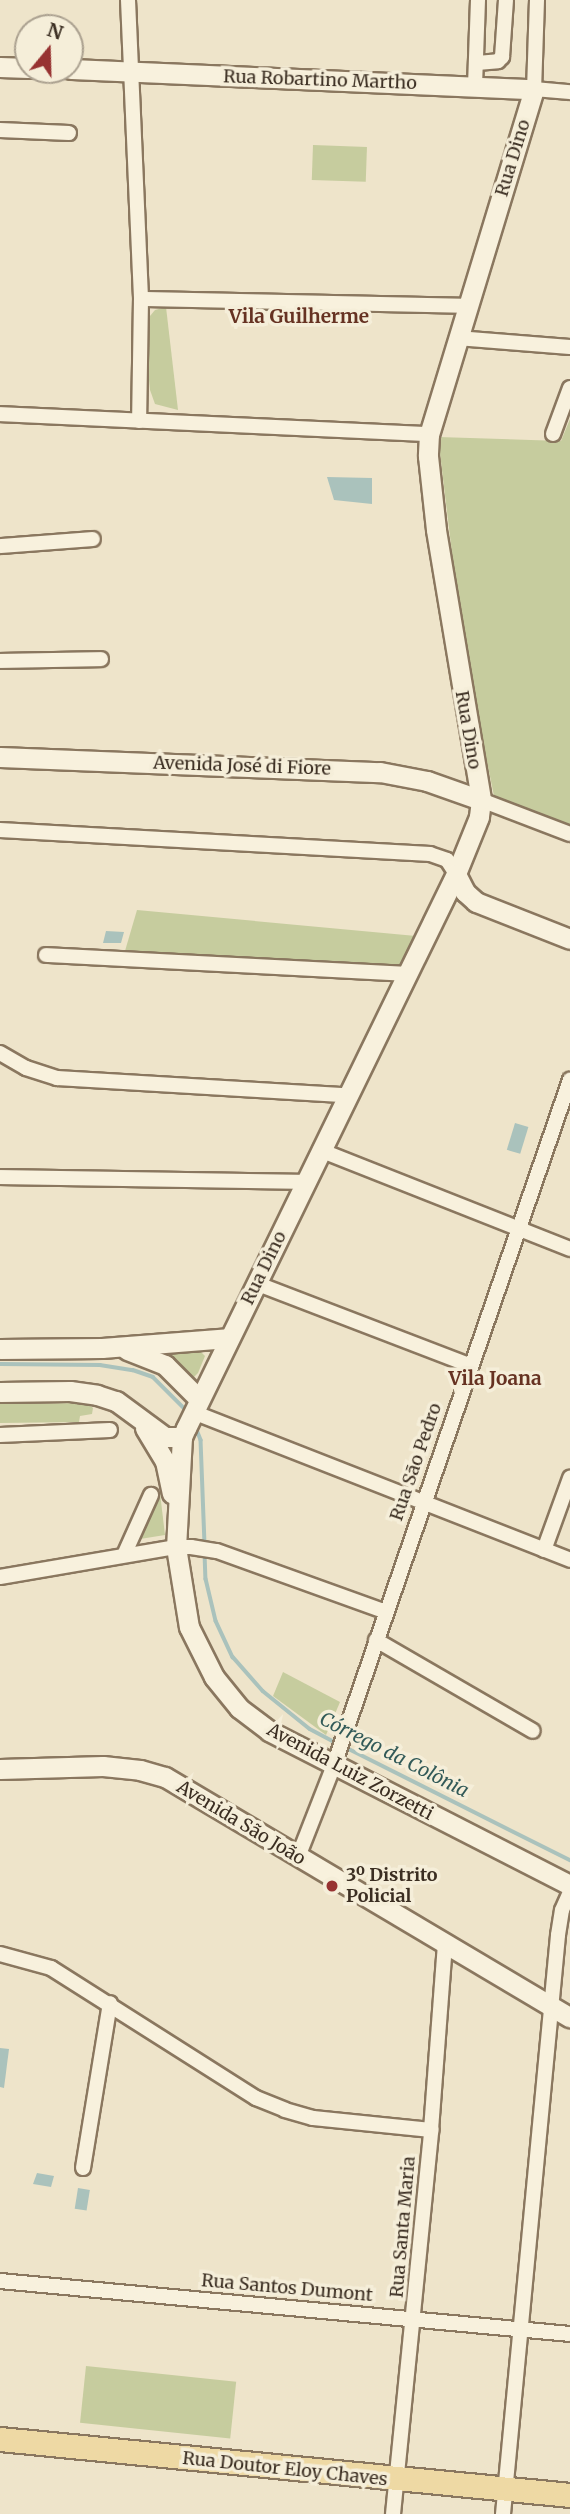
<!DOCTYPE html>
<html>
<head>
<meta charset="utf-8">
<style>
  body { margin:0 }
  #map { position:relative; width:570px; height:2514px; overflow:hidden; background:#eee4ca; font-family:Merriweather,serif }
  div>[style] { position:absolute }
  .green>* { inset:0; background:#c6cc9e; transform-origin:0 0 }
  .water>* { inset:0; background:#aac2bc; transform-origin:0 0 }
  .stream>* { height:3.5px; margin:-1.75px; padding:0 1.75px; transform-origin:1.75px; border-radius:1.75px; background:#aac2bc }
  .roads { filter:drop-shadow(2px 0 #8a775f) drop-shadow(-2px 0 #8a775f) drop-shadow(0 2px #8a775f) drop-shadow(0 -2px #8a775f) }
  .street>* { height:14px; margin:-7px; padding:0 7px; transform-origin:7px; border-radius:7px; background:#f8f1dd }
  .secondary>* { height:19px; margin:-9.5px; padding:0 9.5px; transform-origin:9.5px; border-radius:9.5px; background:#f8f1dd }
  .primary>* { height:23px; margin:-11.5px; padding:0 11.5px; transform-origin:11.5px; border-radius:11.5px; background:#eed9a4 }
  .dots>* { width:19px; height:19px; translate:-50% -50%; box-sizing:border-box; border:4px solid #f5eed9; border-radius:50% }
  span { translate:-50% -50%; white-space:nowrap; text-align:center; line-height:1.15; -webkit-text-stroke:7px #f5eed9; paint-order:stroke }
  .street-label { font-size:18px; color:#3b2e22 }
  .poi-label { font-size:18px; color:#3b2e22; font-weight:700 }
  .left { translate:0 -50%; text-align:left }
  .neighbourhood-label { font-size:19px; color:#663222; font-weight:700 }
  .water-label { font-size:19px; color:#325a58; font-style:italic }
  .north { position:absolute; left:14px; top:14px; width:70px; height:70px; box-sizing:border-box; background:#f5eed9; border:2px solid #aba190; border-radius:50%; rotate:19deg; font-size:19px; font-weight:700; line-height:28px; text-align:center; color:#3b2e22 }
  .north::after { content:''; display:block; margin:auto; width:24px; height:32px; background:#973231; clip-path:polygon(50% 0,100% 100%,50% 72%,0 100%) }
</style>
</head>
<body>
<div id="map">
  <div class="green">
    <i style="left:313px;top:145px;width:54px;height:35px;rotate:2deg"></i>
    <i style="clip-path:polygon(166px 307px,178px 410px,155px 404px,150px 390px,146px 350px,150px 316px,155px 310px)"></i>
    <i style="clip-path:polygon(570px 419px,570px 826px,494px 796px,463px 644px,438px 437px,561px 441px)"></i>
    <i style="clip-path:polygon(137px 910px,416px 936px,400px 968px,125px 951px)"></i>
    <i style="clip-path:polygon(168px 1350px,199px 1350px,205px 1356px,198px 1373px,194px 1377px,164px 1354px)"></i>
    <i style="clip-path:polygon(87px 1403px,93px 1408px,92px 1414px,80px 1416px,79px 1422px,0 1423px,0 1404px)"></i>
    <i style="clip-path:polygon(160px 1493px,165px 1535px,140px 1539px)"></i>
    <i style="clip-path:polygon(283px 1672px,340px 1702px,326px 1735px,273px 1696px)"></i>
    <i style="left:86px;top:2366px;width:151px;height:57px;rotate:6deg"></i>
  </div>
  <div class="water">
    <i style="clip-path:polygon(327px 477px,372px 478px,372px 504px,334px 500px)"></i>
    <i style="clip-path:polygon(106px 931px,124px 932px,121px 943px,103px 943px)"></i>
    <i style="left:515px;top:1123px;width:14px;height:28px;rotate:17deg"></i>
    <i style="clip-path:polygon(0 2048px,9px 2049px,4px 2088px,0 2087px)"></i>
    <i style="clip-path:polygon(37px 2173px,54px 2176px,51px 2187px,33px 2184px)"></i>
    <i style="left:78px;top:2188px;width:12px;height:21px;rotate:9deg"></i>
  </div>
  <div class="stream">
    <i style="left:0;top:1364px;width:100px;rotate:0.6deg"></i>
    <i style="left:100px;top:1365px;width:33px;rotate:9deg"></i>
    <i style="left:133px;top:1370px;width:21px;rotate:19deg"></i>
    <i style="left:153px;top:1377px;width:49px;rotate:45deg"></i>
    <i style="left:195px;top:1425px;width:16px;rotate:68deg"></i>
    <i style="left:201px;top:1440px;width:106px;rotate:87.8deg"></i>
    <i style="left:205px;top:1553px;width:26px;rotate:88deg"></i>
    <i style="left:206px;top:1579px;width:43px;rotate:76.6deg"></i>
    <i style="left:216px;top:1621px;width:40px;rotate:65deg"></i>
    <i style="left:233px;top:1657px;width:45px;rotate:48.6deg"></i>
    <i style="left:263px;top:1691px;width:60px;rotate:39deg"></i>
    <i style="left:310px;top:1729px;width:30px;rotate:28deg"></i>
    <i style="left:343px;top:1746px;width:254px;rotate:26.7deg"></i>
  </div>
  <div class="roads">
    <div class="street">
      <i style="left:128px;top:0;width:299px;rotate:87.5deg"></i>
      <i style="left:141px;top:299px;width:122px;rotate:90.9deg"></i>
      <i style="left:537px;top:0;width:89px;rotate:91.9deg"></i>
      <i style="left:534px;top:89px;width:36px;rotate:5deg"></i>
      <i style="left:477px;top:63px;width:21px;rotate:-5deg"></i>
      <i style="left:498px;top:61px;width:6px;rotate:-45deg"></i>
      <i style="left:502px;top:57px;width:57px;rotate:-86deg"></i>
      <i style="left:475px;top:86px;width:86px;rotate:-88deg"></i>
      <i style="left:0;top:130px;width:69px;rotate:2.5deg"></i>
      <i style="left:141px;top:299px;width:326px;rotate:1.2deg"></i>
      <i style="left:457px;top:338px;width:113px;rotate:4.6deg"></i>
      <i style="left:0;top:414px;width:429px;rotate:2.7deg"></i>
      <i style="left:553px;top:434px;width:49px;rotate:-69.7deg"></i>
      <i style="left:0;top:546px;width:93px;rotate:-4.3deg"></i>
      <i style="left:0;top:661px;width:101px;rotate:-1.1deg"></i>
      <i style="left:481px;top:800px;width:95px;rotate:20.9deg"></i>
      <i style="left:0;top:830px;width:431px;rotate:3.2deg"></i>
      <i style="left:430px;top:854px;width:18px;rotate:19deg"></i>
      <i style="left:447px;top:860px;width:17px;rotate:57deg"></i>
      <i style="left:46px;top:955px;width:361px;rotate:3deg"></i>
      <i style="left:0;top:1053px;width:30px;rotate:30deg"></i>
      <i style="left:26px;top:1068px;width:33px;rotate:18deg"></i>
      <i style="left:57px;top:1078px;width:289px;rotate:3.4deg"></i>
      <i style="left:320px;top:1150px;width:269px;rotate:21.6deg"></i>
      <i style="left:0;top:1177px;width:304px;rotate:0.9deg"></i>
      <i style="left:258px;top:1284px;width:226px;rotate:21deg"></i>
      <i style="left:193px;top:1412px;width:405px;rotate:21.4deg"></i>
      <i style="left:0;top:1435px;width:110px;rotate:-2.6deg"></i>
      <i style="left:544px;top:1550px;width:77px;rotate:-70.1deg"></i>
      <i style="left:124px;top:1555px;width:66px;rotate:-65.8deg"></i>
      <i style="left:0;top:1577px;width:179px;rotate:-9.7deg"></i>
      <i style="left:176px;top:1547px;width:15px"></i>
      <i style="left:191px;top:1547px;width:26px;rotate:9deg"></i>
      <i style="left:217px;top:1551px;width:180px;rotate:19.8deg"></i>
      <i style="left:376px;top:1640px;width:181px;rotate:30.1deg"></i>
      <i style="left:298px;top:1857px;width:99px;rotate:-68.6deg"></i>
      <i style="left:334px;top:1765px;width:725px;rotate:-70.99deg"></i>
      <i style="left:0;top:1954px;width:53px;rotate:15.4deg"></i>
      <i style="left:51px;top:1968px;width:243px;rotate:32.4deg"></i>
      <i style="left:256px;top:2098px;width:31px;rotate:22deg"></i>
      <i style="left:285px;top:2110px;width:29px;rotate:16deg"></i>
      <i style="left:313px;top:2118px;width:119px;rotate:5.8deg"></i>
      <i style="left:83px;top:2168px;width:167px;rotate:-80.7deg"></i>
      <i style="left:0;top:2281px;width:572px;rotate:5.31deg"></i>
      <i style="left:393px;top:2514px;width:386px;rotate:-84.3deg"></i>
      <i style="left:431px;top:2130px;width:188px;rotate:-85.7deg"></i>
      <i style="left:503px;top:2514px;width:582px;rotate:-84.57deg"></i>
      <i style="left:558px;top:1935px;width:25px;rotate:-81deg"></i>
      <i style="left:562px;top:1910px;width:20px;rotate:-66deg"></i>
    </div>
    <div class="secondary">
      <i style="left:0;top:67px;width:28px;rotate:2deg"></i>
      <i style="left:70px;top:69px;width:464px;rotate:2.5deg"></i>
      <i style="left:534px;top:89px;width:361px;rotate:106.9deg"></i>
      <i style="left:429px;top:434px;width:22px;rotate:93deg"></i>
      <i style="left:428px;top:456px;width:74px;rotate:83.8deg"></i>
      <i style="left:436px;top:530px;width:274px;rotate:80.5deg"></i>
      <i style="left:481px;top:800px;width:17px;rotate:97deg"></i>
      <i style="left:479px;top:817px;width:61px;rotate:112deg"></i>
      <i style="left:456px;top:874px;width:616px;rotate:115.98deg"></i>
      <i style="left:186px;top:1428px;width:10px;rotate:114deg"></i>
      <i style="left:182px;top:1437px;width:110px;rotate:93.1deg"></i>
      <i style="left:176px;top:1547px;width:81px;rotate:80.8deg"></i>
      <i style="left:189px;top:1627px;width:56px;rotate:63.4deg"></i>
      <i style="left:214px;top:1677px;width:40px;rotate:51deg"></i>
      <i style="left:239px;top:1708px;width:38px;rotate:37deg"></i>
      <i style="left:269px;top:1731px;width:338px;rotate:27.1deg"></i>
      <i style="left:0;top:757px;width:380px;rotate:2.3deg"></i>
      <i style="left:380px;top:772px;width:48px;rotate:10.8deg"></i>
      <i style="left:427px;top:781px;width:57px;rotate:19.4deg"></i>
      <i style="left:456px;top:874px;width:20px;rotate:63deg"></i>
      <i style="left:465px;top:892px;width:15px;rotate:42deg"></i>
      <i style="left:476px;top:902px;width:101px;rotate:21.5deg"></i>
      <i style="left:0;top:1349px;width:102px;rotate:-0.6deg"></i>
      <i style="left:102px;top:1348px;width:126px;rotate:-4.5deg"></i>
      <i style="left:127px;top:1350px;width:41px;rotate:21.5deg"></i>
      <i style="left:165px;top:1365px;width:48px;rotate:45deg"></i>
      <i style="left:0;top:1392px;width:70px;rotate:-0.8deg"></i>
      <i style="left:70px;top:1391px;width:27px;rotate:8deg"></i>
      <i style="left:97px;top:1395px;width:20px;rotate:18deg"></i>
      <i style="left:116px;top:1401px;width:61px;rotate:36.3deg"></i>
      <i style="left:165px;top:1437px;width:17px"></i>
      <i style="left:145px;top:1428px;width:39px;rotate:59deg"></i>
      <i style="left:165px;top:1461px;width:33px;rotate:78deg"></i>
      <i style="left:0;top:1769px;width:103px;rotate:-1.7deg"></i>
      <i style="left:103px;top:1766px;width:37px;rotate:6deg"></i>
      <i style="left:140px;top:1770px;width:26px;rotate:16deg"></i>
      <i style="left:165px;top:1777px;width:471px;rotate:30.7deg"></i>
    </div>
    <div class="primary">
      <i style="left:0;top:2439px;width:573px;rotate:5.61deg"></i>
    </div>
  </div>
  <div class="dots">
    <i style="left:332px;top:1886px;background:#973231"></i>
  </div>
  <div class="street-label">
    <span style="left:320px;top:80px;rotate:2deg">Rua Robartino Martho</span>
    <span style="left:513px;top:158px;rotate:-73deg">Rua Dino</span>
    <span style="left:468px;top:730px;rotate:80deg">Rua Dino</span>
    <span style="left:242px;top:766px;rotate:2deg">Avenida José di Fiore</span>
    <span style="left:264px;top:1268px;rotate:-64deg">Rua Dino</span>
    <span style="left:416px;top:1462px;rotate:-71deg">Rua São Pedro</span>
    <span style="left:350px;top:1772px;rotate:28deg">Avenida Luiz Zorzetti</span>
    <span style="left:241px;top:1823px;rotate:31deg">Avenida São João</span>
    <span style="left:403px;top:2227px;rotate:-85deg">Rua Santa Maria</span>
    <span style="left:287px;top:2288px;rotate:5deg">Rua Santos Dumont</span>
    <span style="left:285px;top:2469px;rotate:6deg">Rua Doutor Eloy Chaves</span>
  </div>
  <div class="poi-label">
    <span class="left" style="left:346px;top:1886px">3º Distrito<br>Policial</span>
  </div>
  <div class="neighbourhood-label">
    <span style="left:299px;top:317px">Vila Guilherme</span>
    <span style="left:495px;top:1379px">Vila Joana</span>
  </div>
  <div class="water-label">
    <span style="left:394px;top:1755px;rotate:27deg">Córrego da Colônia</span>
  </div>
  <div class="north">N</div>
</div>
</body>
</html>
